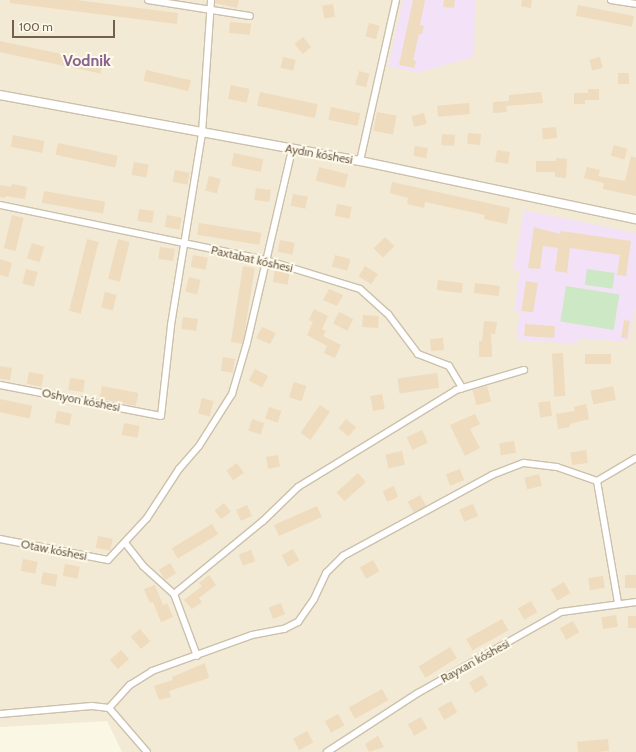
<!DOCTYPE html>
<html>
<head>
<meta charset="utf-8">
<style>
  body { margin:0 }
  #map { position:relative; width:636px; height:752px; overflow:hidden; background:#fbf7e5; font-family:Cabin,sans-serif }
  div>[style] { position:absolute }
  .residential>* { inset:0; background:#f2ead4 }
  .education>* { inset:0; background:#f3e2f7 }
  .green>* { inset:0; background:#cce8c4; transform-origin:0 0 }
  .building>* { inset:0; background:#efdbbe; transform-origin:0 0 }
  .roads { filter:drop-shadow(1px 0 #ccc0ac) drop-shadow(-1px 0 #ccc0ac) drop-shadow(0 1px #ccc0ac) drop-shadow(0 -1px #ccc0ac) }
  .minor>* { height:6px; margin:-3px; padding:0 3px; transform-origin:3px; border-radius:3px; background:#fff }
  .tertiary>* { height:8px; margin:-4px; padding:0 4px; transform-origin:4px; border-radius:4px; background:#fff }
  span { translate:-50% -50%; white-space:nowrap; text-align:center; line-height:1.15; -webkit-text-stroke:4px #fefaeb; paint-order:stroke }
  .street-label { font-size:12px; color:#73614c }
  .district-label { font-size:16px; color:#89638f; font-weight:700 }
  .scale { position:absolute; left:12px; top:20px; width:103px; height:18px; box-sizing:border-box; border:2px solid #73614c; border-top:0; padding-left:5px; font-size:12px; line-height:14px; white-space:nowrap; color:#73614c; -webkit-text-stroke:3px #fefaeb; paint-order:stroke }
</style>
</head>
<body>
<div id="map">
  <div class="residential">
    <i style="clip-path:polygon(0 0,636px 0,636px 752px,122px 752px,107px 721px,0 727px)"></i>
  </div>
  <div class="education">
    <i style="clip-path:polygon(403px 0,475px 0,474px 57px,417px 73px,388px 66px)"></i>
    <i style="clip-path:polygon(524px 210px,636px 233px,636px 307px,628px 342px,579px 338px,578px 344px,516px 340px,520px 312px,514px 311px,520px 271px,513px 270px)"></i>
  </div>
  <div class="green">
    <i style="left:587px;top:269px;width:28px;height:16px;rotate:8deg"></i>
    <i style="left:566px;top:286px;width:54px;height:36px;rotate:9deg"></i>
  </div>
  <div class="building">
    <i style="clip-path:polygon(10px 0,76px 0,178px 13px,177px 24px,10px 3px)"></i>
    <i style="clip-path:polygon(215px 0,239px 0,237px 8px,215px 3px)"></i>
    <i style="clip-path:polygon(413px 0,425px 0,420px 25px,424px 26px,422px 34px,419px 34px,413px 60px,416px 61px,414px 68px,399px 65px)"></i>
    <i style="clip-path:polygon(444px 0,455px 0,454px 8px,443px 7px)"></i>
    <i style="clip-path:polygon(522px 0,532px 0,531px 8px,521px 6px)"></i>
    <i style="left:333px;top:4px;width:13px;height:11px;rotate:81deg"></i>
    <i style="left:578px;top:5px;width:57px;height:11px;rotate:11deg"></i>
    <i style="left:230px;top:22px;width:21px;height:11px;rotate:5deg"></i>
    <i style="left:369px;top:23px;width:11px;height:14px;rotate:15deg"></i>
    <i style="left:303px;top:37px;width:13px;height:11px;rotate:51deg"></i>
    <i style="left:0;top:41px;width:105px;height:11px;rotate:12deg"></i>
    <i style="left:283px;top:57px;width:13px;height:11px;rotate:13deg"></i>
    <i style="left:600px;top:57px;width:11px;height:11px;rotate:75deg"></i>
    <i style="left:146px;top:70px;width:46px;height:11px;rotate:13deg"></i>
    <i style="left:359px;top:71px;width:11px;height:14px;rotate:15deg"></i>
    <i style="left:618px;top:73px;width:11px;height:11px"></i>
    <i style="left:231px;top:85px;width:19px;height:14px;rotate:12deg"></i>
    <i style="clip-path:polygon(588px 89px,599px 89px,599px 100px,585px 100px,585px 104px,574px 104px,574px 93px,588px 93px)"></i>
    <i style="left:260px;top:92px;width:59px;height:14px;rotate:12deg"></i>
    <i style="clip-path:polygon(541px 92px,543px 103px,506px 106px,507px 112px,493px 113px,493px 102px,509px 101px,509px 95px)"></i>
    <i style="left:469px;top:103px;width:11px;height:32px;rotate:85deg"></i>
    <i style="left:331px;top:107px;width:30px;height:13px;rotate:12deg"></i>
    <i style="left:377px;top:112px;width:20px;height:19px;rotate:11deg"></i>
    <i style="left:424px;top:113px;width:11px;height:13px;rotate:75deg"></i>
    <i style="left:556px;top:127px;width:11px;height:14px;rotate:85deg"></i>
    <i style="left:468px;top:133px;width:13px;height:11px;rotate:4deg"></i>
    <i style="left:442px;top:134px;width:13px;height:11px;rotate:4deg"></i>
    <i style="left:13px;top:135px;width:32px;height:12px;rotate:11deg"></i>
    <i style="left:58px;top:143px;width:61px;height:12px;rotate:12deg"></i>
    <i style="left:614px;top:145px;width:14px;height:11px;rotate:17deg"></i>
    <i style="left:415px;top:146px;width:13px;height:10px;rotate:9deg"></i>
    <i style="left:497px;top:150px;width:13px;height:12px;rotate:9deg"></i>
    <i style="left:234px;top:153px;width:30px;height:13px;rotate:12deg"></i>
    <i style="clip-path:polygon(631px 156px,636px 158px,636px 196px,603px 189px,604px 183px,584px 178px,587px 167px,600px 170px,598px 176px,625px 181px)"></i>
    <i style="clip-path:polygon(556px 158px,567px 159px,566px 178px,555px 177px,555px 172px,536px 172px,536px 161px,556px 161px)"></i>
    <i style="left:134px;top:162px;width:15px;height:13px;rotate:11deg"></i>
    <i style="left:319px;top:167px;width:30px;height:14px;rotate:14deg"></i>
    <i style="left:175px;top:170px;width:15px;height:12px;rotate:11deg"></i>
    <i style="left:209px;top:176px;width:12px;height:15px;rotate:14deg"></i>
    <i style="clip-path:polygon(392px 182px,510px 208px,507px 224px,484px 219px,485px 215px,425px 202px,424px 208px,407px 204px,408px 198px,390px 193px)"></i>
    <i style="clip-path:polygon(12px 184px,27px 187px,25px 199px,5px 196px,5px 198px,0 197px,0 185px,11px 187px)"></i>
    <i style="left:256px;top:188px;width:15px;height:12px;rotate:8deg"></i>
    <i style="left:44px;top:191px;width:62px;height:12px;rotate:10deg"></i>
    <i style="left:293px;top:194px;width:15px;height:12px;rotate:11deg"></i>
    <i style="left:337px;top:204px;width:15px;height:12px;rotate:11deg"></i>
    <i style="left:139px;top:209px;width:15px;height:12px;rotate:8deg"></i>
    <i style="left:12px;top:215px;width:12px;height:34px;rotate:14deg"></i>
    <i style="left:167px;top:215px;width:15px;height:12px;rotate:11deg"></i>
    <i style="left:199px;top:223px;width:63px;height:12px;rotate:9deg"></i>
    <i style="clip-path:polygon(534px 227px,560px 234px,561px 231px,631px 241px,626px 276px,617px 275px,620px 255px,570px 248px,567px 273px,555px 271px,558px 248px,543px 246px,540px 269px,528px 268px)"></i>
    <i style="left:385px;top:237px;width:13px;height:16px;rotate:45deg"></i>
    <i style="left:87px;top:239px;width:12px;height:74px;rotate:14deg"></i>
    <i style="left:118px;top:239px;width:12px;height:41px;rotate:14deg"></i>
    <i style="left:280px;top:240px;width:15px;height:12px;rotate:11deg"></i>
    <i style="left:32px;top:243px;width:13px;height:16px;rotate:18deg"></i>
    <i style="left:160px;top:247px;width:15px;height:12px;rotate:8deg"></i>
    <i style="left:193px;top:255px;width:15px;height:12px;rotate:11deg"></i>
    <i style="left:335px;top:255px;width:16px;height:12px;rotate:15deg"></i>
    <i style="clip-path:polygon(0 259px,12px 263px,8px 277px,0 275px)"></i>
    <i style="left:243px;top:266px;width:12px;height:77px;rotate:9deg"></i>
    <i style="left:365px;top:266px;width:15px;height:12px;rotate:32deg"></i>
    <i style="left:26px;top:269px;width:12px;height:15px;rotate:14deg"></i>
    <i style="left:275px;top:270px;width:15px;height:12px;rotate:11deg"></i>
    <i style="left:189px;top:277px;width:12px;height:15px;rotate:14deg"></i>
    <i style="left:438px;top:280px;width:25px;height:10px;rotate:7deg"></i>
    <i style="left:526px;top:281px;width:12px;height:30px;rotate:9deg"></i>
    <i style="left:475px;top:283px;width:25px;height:10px;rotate:7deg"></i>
    <i style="clip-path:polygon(329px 289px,343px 295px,337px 306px,323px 300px)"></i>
    <i style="left:105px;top:292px;width:12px;height:16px;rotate:14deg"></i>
    <i style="clip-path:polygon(314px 309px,328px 316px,322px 329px,326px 331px,323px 336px,341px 345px,335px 358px,324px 353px,327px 346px,307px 335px,313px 322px,309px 320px)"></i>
    <i style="left:339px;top:312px;width:16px;height:13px;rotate:27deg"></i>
    <i style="left:363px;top:315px;width:16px;height:12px;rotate:4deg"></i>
    <i style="left:183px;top:317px;width:15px;height:12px;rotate:8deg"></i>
    <i style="left:624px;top:320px;width:6px;height:18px;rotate:9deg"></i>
    <i style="clip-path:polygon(484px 321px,497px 322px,495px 334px,491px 334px,492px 357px,479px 357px,479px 341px,482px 341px)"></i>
    <i style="left:525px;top:324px;width:30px;height:12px;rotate:4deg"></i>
    <i style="clip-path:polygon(262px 327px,276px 333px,270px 344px,256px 338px)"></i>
    <i style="left:443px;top:338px;width:12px;height:13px;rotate:85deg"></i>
    <i style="left:563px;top:353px;width:43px;height:11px;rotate:87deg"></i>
    <i style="left:585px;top:354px;width:26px;height:10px"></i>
    <i style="left:223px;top:357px;width:12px;height:14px;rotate:9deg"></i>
    <i style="clip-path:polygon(0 366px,12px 368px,10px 380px,0 379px)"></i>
    <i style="left:255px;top:369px;width:15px;height:13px;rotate:28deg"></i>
    <i style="left:29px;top:372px;width:15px;height:12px;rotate:11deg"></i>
    <i style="left:437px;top:373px;width:15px;height:40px;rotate:82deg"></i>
    <i style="left:70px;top:378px;width:15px;height:12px;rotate:8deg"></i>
    <i style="left:294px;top:382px;width:13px;height:16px;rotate:18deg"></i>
    <i style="left:102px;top:386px;width:37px;height:13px;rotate:11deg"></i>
    <i style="left:487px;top:386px;width:16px;height:15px;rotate:75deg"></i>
    <i style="left:613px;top:386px;width:14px;height:23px;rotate:78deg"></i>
    <i style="left:382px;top:394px;width:15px;height:12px;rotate:79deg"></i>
    <i style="left:202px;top:398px;width:12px;height:16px;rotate:14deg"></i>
    <i style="left:0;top:399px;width:33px;height:13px;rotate:12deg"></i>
    <i style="left:550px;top:401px;width:15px;height:12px;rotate:82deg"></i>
    <i style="clip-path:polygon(586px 404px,589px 419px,570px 424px,570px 427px,558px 429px,556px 414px,575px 411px,574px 407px)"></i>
    <i style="left:320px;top:405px;width:12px;height:34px;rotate:35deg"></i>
    <i style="left:269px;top:407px;width:13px;height:12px;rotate:18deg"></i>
    <i style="left:57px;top:411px;width:15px;height:12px;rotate:11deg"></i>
    <i style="clip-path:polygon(475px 414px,480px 424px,470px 429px,480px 448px,465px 456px,450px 425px)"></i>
    <i style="left:252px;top:419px;width:13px;height:12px;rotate:18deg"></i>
    <i style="left:346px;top:419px;width:13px;height:12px;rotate:39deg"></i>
    <i style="left:124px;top:423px;width:16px;height:12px;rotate:11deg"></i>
    <i style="left:422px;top:430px;width:14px;height:17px;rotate:65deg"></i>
    <i style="left:514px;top:441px;width:12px;height:15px;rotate:81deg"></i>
    <i style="left:586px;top:450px;width:13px;height:16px;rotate:81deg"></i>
    <i style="left:402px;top:451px;width:14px;height:17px;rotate:78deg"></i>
    <i style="left:278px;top:455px;width:12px;height:12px;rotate:81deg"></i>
    <i style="left:237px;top:463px;width:12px;height:13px;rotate:55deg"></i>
    <i style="left:460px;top:469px;width:12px;height:15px;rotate:70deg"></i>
    <i style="left:358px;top:473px;width:12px;height:29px;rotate:48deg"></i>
    <i style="left:539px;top:474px;width:12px;height:15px;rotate:76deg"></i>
    <i style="clip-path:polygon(394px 486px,398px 497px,387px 502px,383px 491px)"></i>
    <i style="left:420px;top:495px;width:13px;height:14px;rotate:61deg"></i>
    <i style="left:224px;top:503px;width:11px;height:12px;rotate:52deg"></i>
    <i style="left:473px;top:504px;width:13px;height:15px;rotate:67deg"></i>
    <i style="left:247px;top:505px;width:12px;height:12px;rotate:66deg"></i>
    <i style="left:317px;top:506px;width:12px;height:47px;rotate:66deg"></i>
    <i style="left:212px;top:524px;width:12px;height:47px;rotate:59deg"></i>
    <i style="left:98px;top:536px;width:15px;height:12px;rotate:11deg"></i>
    <i style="left:293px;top:549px;width:13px;height:13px;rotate:61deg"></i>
    <i style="left:251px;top:550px;width:12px;height:13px;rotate:70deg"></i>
    <i style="left:23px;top:559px;width:15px;height:12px;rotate:11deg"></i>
    <i style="left:373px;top:560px;width:13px;height:15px;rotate:61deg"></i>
    <i style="left:170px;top:563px;width:12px;height:13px;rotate:59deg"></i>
    <i style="left:65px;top:564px;width:15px;height:12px;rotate:11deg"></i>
    <i style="left:43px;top:572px;width:15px;height:12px;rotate:11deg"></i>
    <i style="clip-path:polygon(209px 575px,216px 585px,199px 598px,202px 602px,192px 609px,184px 600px,202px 586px,199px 583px)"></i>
    <i style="left:625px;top:575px;width:11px;height:13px"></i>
    <i style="left:603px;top:576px;width:12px;height:15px;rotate:81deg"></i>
    <i style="left:564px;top:582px;width:13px;height:15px;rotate:61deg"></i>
    <i style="clip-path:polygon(155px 585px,163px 605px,167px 603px,173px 617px,161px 622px,153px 602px,150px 603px,144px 589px)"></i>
    <i style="left:531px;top:601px;width:13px;height:15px;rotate:61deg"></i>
    <i style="left:281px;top:603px;width:12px;height:13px;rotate:70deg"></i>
    <i style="left:616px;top:615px;width:12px;height:15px;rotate:81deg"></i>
    <i style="left:628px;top:616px;width:8px;height:12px"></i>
    <i style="left:502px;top:619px;width:13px;height:41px;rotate:61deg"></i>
    <i style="left:573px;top:621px;width:13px;height:15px;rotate:61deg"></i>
    <i style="left:140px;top:629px;width:16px;height:12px;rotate:50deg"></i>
    <i style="left:450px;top:647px;width:13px;height:37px;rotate:58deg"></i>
    <i style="left:121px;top:650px;width:12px;height:15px;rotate:48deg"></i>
    <i style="clip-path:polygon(205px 663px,209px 678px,169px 691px,171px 697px,159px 700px,154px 686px,173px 680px,172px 677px)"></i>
    <i style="left:482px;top:675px;width:12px;height:15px;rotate:59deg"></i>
    <i style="left:382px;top:689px;width:13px;height:38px;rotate:61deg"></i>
    <i style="left:451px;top:701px;width:13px;height:15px;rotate:61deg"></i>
    <i style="left:338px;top:714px;width:13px;height:15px;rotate:61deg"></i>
    <i style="left:421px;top:717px;width:13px;height:15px;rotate:61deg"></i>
    <i style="left:307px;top:731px;width:13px;height:16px;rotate:61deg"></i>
    <i style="clip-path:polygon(378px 736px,384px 747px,369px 752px,365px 744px)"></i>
    <i style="left:608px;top:739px;width:12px;height:31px;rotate:85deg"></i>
  </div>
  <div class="roads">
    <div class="minor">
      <i style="left:148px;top:0;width:103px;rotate:8.9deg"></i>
      <i style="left:611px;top:0;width:25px;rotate:9deg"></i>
      <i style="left:360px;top:161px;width:165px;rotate:-77.4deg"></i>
      <i style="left:0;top:205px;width:272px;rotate:11.7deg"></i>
      <i style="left:266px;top:260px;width:98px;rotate:17.1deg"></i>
      <i style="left:360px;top:289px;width:38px;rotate:42deg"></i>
      <i style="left:388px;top:314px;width:50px;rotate:53.1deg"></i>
      <i style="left:418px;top:354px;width:33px;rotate:21deg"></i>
      <i style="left:449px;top:366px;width:26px;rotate:59deg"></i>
      <i style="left:0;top:385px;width:164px;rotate:10.9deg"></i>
      <i style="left:161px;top:416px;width:92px;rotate:-83.7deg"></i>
      <i style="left:171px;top:325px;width:194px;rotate:-80.8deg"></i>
      <i style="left:202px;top:133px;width:133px;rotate:-86.1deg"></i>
      <i style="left:597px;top:481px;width:124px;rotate:80.2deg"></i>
      <i style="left:0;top:539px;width:110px;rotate:11deg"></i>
      <i style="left:108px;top:560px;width:57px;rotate:-47.1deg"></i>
      <i style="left:147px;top:518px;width:59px;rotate:-56.9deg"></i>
      <i style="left:179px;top:469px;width:30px;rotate:-49deg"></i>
      <i style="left:199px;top:446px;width:62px;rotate:-57.6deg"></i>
      <i style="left:232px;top:394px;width:53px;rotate:-73.6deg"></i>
      <i style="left:247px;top:343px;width:198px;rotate:-76.9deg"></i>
      <i style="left:126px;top:544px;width:28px;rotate:52deg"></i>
      <i style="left:143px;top:566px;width:42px;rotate:42.1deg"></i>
      <i style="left:174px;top:594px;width:66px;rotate:69.6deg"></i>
      <i style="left:174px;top:594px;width:115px;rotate:-39.4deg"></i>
      <i style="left:263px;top:521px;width:49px;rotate:-44.2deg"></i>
      <i style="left:298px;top:487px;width:185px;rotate:-31.5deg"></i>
      <i style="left:456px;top:390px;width:71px;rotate:-16.4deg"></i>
      <i style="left:109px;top:708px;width:31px;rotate:-48deg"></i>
      <i style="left:130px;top:685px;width:26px;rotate:-32deg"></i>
      <i style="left:152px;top:671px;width:106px;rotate:-19.8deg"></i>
      <i style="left:252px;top:635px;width:33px;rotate:-11deg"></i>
      <i style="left:284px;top:629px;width:16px;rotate:-27deg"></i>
      <i style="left:298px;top:622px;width:28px;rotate:-55deg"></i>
      <i style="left:314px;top:599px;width:29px;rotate:-65deg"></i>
      <i style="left:326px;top:573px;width:24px;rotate:-45deg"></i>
      <i style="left:343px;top:556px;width:170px;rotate:-28.5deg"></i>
      <i style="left:492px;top:475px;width:34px;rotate:-21deg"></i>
      <i style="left:524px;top:463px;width:33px;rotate:7deg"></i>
      <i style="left:557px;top:467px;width:42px;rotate:19.3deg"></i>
      <i style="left:597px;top:481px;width:45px;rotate:-30.5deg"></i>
      <i style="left:0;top:714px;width:92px;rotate:-5deg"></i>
      <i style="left:92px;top:706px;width:17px;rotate:7deg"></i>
      <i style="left:109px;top:708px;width:58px;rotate:49.2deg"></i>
      <i style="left:327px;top:752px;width:108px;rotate:-33deg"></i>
      <i style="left:418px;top:693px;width:164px;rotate:-29.5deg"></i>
      <i style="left:561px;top:612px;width:76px;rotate:-7.6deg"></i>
    </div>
    <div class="tertiary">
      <i style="left:0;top:95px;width:366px;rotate:10.4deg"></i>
      <i style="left:360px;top:161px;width:282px;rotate:11.9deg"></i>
    </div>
  </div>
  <div class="street-label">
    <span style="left:319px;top:154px;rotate:10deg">Aydın kóshesi</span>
    <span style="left:252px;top:259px;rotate:13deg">Paxtabat kóshesi</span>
    <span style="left:81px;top:400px;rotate:11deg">Oshyon kóshesi</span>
    <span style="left:54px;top:550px;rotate:11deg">Otaw kóshesi</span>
    <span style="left:475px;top:661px;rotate:-29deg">Rayxan kóshesi</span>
  </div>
  <div class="district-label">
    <span style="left:87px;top:61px">Vodnik</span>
  </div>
  <div class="scale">100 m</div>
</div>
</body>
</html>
